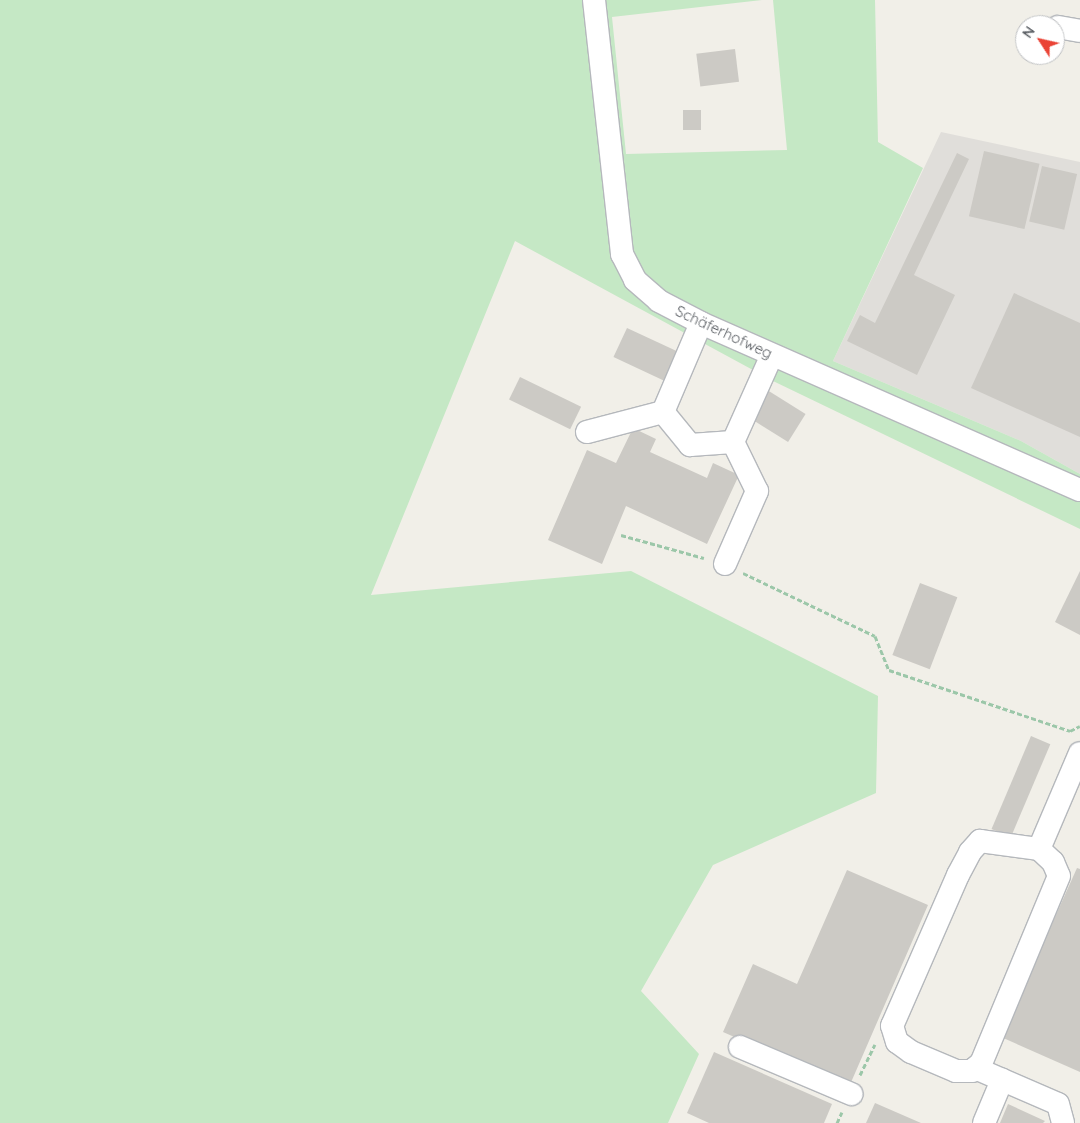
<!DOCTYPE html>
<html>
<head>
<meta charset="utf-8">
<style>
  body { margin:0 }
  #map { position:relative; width:1080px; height:1123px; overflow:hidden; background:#f1efe8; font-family:Quicksand,sans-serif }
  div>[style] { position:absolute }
  .industrial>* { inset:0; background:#e0deda }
  .green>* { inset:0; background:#c5e8c5 }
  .building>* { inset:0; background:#cccac5; transform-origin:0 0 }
  .path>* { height:3px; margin-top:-1.5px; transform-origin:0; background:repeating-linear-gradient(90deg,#9cc7a9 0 5px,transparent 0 7.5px) }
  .roads { filter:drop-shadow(1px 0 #b5b8bc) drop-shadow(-1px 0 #b5b8bc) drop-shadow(0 1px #b5b8bc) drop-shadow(0 -1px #b5b8bc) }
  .minor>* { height:22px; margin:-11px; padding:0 11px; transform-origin:11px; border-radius:11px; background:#fff }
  span { translate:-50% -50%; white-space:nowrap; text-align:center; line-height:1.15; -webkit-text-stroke:4px #fff; paint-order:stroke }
  .street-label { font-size:15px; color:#5f6368 }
  .north { position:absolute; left:1015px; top:15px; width:50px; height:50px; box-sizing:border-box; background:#fff; border:1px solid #bfc1c3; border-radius:50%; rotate:305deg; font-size:14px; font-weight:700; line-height:20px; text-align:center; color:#5f6368 }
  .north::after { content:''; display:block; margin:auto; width:18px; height:22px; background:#ea4335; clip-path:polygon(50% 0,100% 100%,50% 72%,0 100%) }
</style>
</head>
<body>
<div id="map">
  <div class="industrial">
    <i style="clip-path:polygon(941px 132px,1080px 162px,1080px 474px,1021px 441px,833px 361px)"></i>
  </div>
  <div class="green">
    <i style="clip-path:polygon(0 0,762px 0,612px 17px,626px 154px,787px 150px,773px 0,875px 0,878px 142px,923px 168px,833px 361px,1021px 441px,1080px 474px,1080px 529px,773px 381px,515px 241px,371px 595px,631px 571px,878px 696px,876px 793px,713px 865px,641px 991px,699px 1054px,668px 1123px,0 1123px)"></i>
  </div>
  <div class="building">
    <i style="left:735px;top:49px;width:33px;height:39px;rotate:83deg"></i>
    <i style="left:701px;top:110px;width:20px;height:18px;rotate:90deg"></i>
    <i style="left:984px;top:151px;width:57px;height:67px;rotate:13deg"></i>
    <i style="clip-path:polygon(957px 153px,969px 159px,914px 275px,955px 295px,917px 375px,847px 341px,860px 315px,875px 323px)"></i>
    <i style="left:1042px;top:166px;width:36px;height:57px;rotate:13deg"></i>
    <i style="clip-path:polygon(1014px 293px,1080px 323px,1080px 437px,971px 388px)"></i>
    <i style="left:627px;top:328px;width:63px;height:32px;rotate:25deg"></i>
    <i style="left:520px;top:377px;width:68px;height:25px;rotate:26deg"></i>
    <i style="left:764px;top:388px;width:49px;height:33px;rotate:32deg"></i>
    <i style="clip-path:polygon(633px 428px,656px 439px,650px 452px,707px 478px,713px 463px,739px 475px,707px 544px,626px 506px,602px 564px,548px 540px,587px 450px,616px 463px)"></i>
    <i style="clip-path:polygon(1080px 571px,1080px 635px,1055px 622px)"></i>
    <i style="left:920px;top:583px;width:40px;height:77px;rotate:21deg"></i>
    <i style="left:1031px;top:736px;width:21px;height:101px;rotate:23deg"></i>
    <i style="clip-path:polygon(1077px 868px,1080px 869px,1080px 1072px,1001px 1037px)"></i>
    <i style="clip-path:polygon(847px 870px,928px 905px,849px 1087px,723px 1032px,753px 964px,797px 984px)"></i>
    <i style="clip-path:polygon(714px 1052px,832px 1104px,824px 1123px,709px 1123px,687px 1113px)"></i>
    <i style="clip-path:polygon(875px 1103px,921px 1123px,866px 1123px)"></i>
    <i style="clip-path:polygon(1008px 1104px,1045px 1121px,1043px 1123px,1000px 1123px)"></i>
  </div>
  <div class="path">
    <i style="left:621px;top:535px;width:86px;rotate:15.5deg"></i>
    <i style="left:743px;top:573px;width:146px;rotate:25.5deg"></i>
    <i style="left:875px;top:636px;width:37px;rotate:68deg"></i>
    <i style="left:889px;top:670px;width:191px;rotate:18.6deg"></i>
    <i style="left:1070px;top:731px;width:11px;rotate:-27deg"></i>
    <i style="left:860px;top:1075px;width:34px;rotate:-64deg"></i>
    <i style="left:837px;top:1123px;width:12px;rotate:-66deg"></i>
  </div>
  <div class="roads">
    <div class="minor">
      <i style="left:594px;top:0;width:256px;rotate:83.7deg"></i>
      <i style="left:622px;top:254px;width:29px;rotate:63deg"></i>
      <i style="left:635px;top:280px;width:32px;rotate:41deg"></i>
      <i style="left:659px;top:301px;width:47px;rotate:27.6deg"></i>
      <i style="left:701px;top:323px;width:414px;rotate:23.8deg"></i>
      <i style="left:1058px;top:27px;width:22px;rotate:10deg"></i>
      <i style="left:701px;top:323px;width:97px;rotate:113.1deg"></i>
      <i style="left:663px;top:412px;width:43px;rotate:50.7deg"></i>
      <i style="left:690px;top:445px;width:43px;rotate:-4deg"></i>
      <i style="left:733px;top:442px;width:95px;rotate:-65.9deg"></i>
      <i style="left:587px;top:432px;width:79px;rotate:-14.7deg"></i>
      <i style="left:725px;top:564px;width:80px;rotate:-66.3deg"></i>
      <i style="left:757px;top:491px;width:55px;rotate:-116.1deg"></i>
      <i style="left:980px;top:841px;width:60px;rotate:7.7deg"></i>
      <i style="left:1039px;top:849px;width:19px;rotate:43deg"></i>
      <i style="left:1053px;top:862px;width:15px;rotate:67deg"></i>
      <i style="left:1059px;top:876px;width:203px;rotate:112.6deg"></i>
      <i style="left:981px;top:1063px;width:12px;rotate:138deg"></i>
      <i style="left:972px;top:1071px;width:16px;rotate:180deg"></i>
      <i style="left:956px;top:1071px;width:49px;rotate:-157.1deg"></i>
      <i style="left:911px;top:1052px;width:17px;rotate:-144deg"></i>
      <i style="left:897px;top:1042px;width:17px;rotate:-107deg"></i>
      <i style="left:892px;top:1026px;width:165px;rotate:-66.4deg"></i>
      <i style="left:958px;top:875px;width:26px;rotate:-62deg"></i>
      <i style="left:970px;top:852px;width:15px;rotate:-48deg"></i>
      <i style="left:1039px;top:849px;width:104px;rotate:-66.9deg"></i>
      <i style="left:740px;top:1047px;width:121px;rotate:22.9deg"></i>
      <i style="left:975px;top:1068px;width:90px;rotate:23.4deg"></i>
      <i style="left:1058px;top:1104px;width:20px;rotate:75deg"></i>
      <i style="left:984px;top:1123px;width:47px;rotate:-67.3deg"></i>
    </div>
  </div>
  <div class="street-label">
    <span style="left:724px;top:332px;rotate:25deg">Schäferhofweg</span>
  </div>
  <div class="north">N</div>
</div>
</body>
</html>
